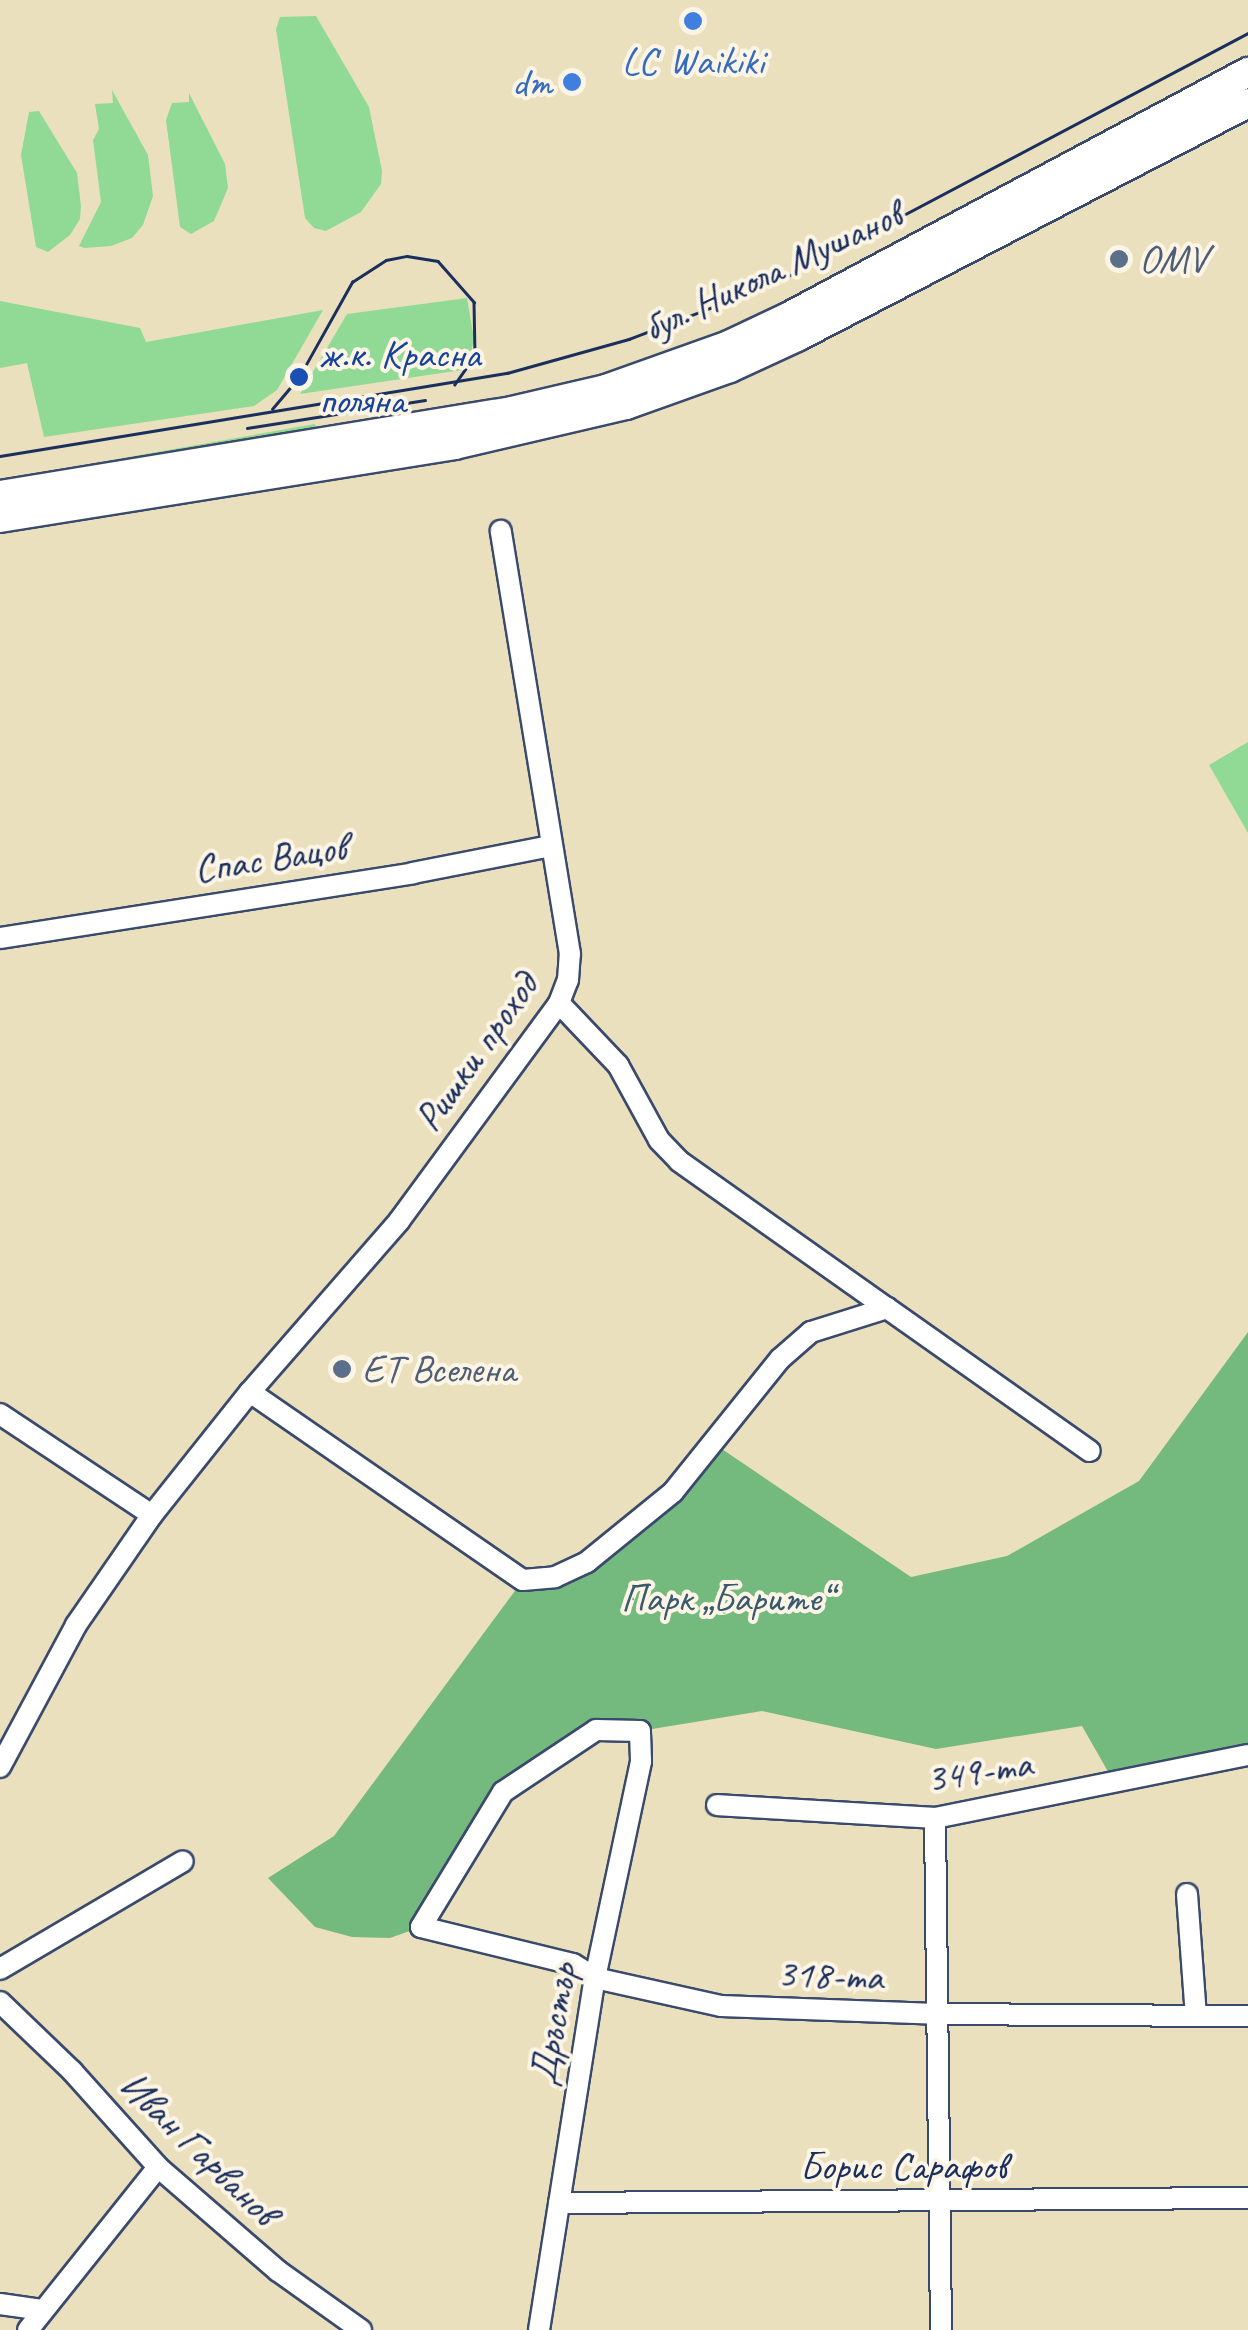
<!DOCTYPE html>
<html>
<head>
<meta charset="utf-8">
<style>
  body { margin:0 }
  #map { position:relative; width:1248px; height:2330px; overflow:hidden; background:#eae0bd; font-family:Caveat,sans-serif }
  div>[style] { position:absolute }
  .green>* { inset:0; background:#91da95; transform-origin:0 0 }
  .forest>* { inset:0; background:#74ba7e }
  .roads { filter:drop-shadow(2px 0 #3a4a6c) drop-shadow(-2px 0 #3a4a6c) drop-shadow(0 2px #3a4a6c) drop-shadow(0 -2px #3a4a6c) }
  .street>* { height:20px; margin:-10px; padding:0 10px; transform-origin:10px; border-radius:10px; background:#fff }
  .secondary>* { height:28px; margin:-14px; padding:0 14px; transform-origin:14px; border-radius:14px; background:#fff }
  .tram>* { height:2.5px; margin:-1.25px; padding:0 1.25px; transform-origin:1.25px; border-radius:1.25px; background:#1b2f5e }
  .dots>* { width:28px; height:28px; translate:-50% -50%; box-sizing:border-box; border:5px solid #fcf5e5; border-radius:50% }
  span { translate:-50% -50%; white-space:nowrap; text-align:center; line-height:1.15; -webkit-text-stroke:8px #fcf5e5; paint-order:stroke }
  .shop-label { font-size:40px; color:#366cbe }
  .right { translate:-100% -50%; text-align:right }
  .service-label { font-size:40px; color:#4e5e75 }
  .left { translate:0 -50%; text-align:left }
  .street-label { font-size:40px; color:#1b2f5e }
  .transit-label { font-size:40px; color:#164399 }
  .park-label { font-size:40px; color:#385a6c }
</style>
</head>
<body>
<div id="map">
  <div class="green">
    <i style="clip-path:polygon(316px 16px,369px 107px,382px 171px,381px 184px,361px 212px,326px 231px,314px 228px,305px 218px,276px 29px,280px 17px)"></i>
    <i style="clip-path:polygon(112px 90px,148px 155px,153px 196px,143px 225px,132px 238px,111px 246px,84px 248px,79px 246px,101px 202px,93px 140px,99px 129px,95px 104px,113px 103px)"></i>
    <i style="clip-path:polygon(189px 93px,225px 164px,228px 188px,214px 221px,191px 234px,180px 227px,166px 120px,172px 103px,189px 102px)"></i>
    <i style="clip-path:polygon(39px 111px,77px 173px,81px 206px,80px 219px,70px 235px,48px 252px,36px 247px,21px 155px,29px 112px)"></i>
    <i style="clip-path:polygon(467px 298px,474px 339px,469px 362px,462px 370px,300px 394px,347px 314px)"></i>
    <i style="clip-path:polygon(0 301px,140px 328px,146px 342px,323px 310px,277px 390px,254px 406px,44px 437px,27px 363px,0 368px)"></i>
    <i style="left:315px;top:424px;width:11px;height:319px;rotate:80deg"></i>
    <i style="clip-path:polygon(1248px 742px,1248px 833px,1209px 765px)"></i>
  </div>
  <div class="forest">
    <i style="clip-path:polygon(1248px 1332px,1248px 1755px,1114px 1782px,1082px 1726px,936px 1749px,762px 1711px,640px 1731px,596px 1730px,503px 1792px,421px 1927px,390px 1938px,352px 1937px,315px 1927px,268px 1878px,334px 1836px,523px 1580px,587px 1562px,713px 1443px,911px 1577px,1007px 1556px,1139px 1481px)"></i>
  </div>
  <div class="roads">
    <div class="street">
      <i style="left:0;top:938px;width:418px;rotate:-8.9deg"></i>
      <i style="left:413px;top:873px;width:140px;rotate:-11.1deg"></i>
      <i style="left:559px;top:1003px;width:86px;rotate:46.4deg"></i>
      <i style="left:618px;top:1065px;width:85px;rotate:61.3deg"></i>
      <i style="left:659px;top:1140px;width:29px;rotate:46deg"></i>
      <i style="left:679px;top:1161px;width:255px;rotate:35.3deg"></i>
      <i style="left:250px;top:1392px;width:331px;rotate:34.6deg"></i>
      <i style="left:523px;top:1580px;width:32px;rotate:-5deg"></i>
      <i style="left:555px;top:1577px;width:35px;rotate:-25deg"></i>
      <i style="left:587px;top:1562px;width:111px;rotate:-39.1deg"></i>
      <i style="left:673px;top:1492px;width:171px;rotate:-51.2deg"></i>
      <i style="left:780px;top:1359px;width:41px;rotate:-41.1deg"></i>
      <i style="left:811px;top:1332px;width:80px;rotate:-17.5deg"></i>
      <i style="left:887px;top:1308px;width:248px;rotate:35.2deg"></i>
      <i style="left:0;top:1414px;width:182px;rotate:33.6deg"></i>
      <i style="left:0;top:1767px;width:161px;rotate:-61.8deg"></i>
      <i style="left:76px;top:1625px;width:134px;rotate:-55.4deg"></i>
      <i style="left:152px;top:1515px;width:157px;rotate:-51.5deg"></i>
      <i style="left:250px;top:1392px;width:227px;rotate:-48.9deg"></i>
      <i style="left:399px;top:1221px;width:270px;rotate:-53.7deg"></i>
      <i style="left:559px;top:1003px;width:25px;rotate:-69deg"></i>
      <i style="left:568px;top:980px;width:26px;rotate:-86deg"></i>
      <i style="left:570px;top:954px;width:429px;rotate:-99.3deg"></i>
      <i style="left:717px;top:1805px;width:218px;rotate:3.4deg"></i>
      <i style="left:935px;top:1818px;width:319px;rotate:-11.4deg"></i>
      <i style="left:935px;top:1818px;width:512px;rotate:89.33deg"></i>
      <i style="left:1187px;top:1894px;width:122px;rotate:85.8deg"></i>
      <i style="left:0;top:1969px;width:212px;rotate:-30.5deg"></i>
      <i style="left:0;top:2002px;width:100px;rotate:43.8deg"></i>
      <i style="left:72px;top:2071px;width:129px;rotate:48.1deg"></i>
      <i style="left:158px;top:2167px;width:159px;rotate:40.9deg"></i>
      <i style="left:278px;top:2271px;width:102px;rotate:35.4deg"></i>
      <i style="left:559px;top:2203px;width:689px;rotate:-0.42deg"></i>
      <i style="left:0;top:2304px;width:42px;rotate:8.1deg"></i>
      <i style="left:28px;top:2330px;width:208px;rotate:-51.4deg"></i>
      <i style="left:539px;top:2330px;width:356px;rotate:-81deg"></i>
      <i style="left:595px;top:1978px;width:222px;rotate:-78deg"></i>
      <i style="left:641px;top:1761px;width:30px;rotate:-92deg"></i>
      <i style="left:640px;top:1731px;width:44px;rotate:-178.7deg"></i>
      <i style="left:596px;top:1730px;width:112px;rotate:146.3deg"></i>
      <i style="left:503px;top:1792px;width:158px;rotate:121.3deg"></i>
      <i style="left:421px;top:1927px;width:156px;rotate:13.7deg"></i>
      <i style="left:573px;top:1964px;width:26px;rotate:32deg"></i>
      <i style="left:595px;top:1978px;width:129px;rotate:12.5deg"></i>
      <i style="left:721px;top:2006px;width:215px;rotate:2.1deg"></i>
      <i style="left:936px;top:2014px;width:312px;rotate:0.4deg"></i>
    </div>
    <div class="secondary">
      <i style="left:0;top:495px;width:519px;rotate:-9.32deg"></i>
      <i style="left:512px;top:411px;width:97px;rotate:-13.2deg"></i>
      <i style="left:606px;top:389px;width:131px;rotate:-19.7deg"></i>
      <i style="left:729px;top:345px;width:68px;rotate:-25.4deg"></i>
      <i style="left:790px;top:316px;width:519px;rotate:-28.05deg"></i>
      <i style="left:0;top:518px;width:460px;rotate:-9.1deg"></i>
      <i style="left:454px;top:445px;width:177px;rotate:-13.1deg"></i>
      <i style="left:626px;top:405px;width:110px;rotate:-19.6deg"></i>
      <i style="left:730px;top:368px;width:74px;rotate:-24.8deg"></i>
      <i style="left:797px;top:337px;width:508px;rotate:-27.42deg"></i>
    </div>
  </div>
  <div class="tram">
    <i style="left:272px;top:409px;width:42px;rotate:-49.8deg"></i>
    <i style="left:299px;top:377px;width:109px;rotate:-60.8deg"></i>
    <i style="left:352px;top:282px;width:40px;rotate:-32.9deg"></i>
    <i style="left:386px;top:260px;width:21px;rotate:-11deg"></i>
    <i style="left:407px;top:256px;width:31px;rotate:9deg"></i>
    <i style="left:438px;top:261px;width:55px;rotate:48.7deg"></i>
    <i style="left:474px;top:302px;width:54px;rotate:88.9deg"></i>
    <i style="left:475px;top:356px;width:35px;rotate:125deg"></i>
    <i style="left:247px;top:428px;width:180px;rotate:-8.9deg"></i>
    <i style="left:0;top:456px;width:514px;rotate:-9.3deg"></i>
    <i style="left:507px;top:373px;width:127px;rotate:-15.6deg"></i>
    <i style="left:629px;top:339px;width:154px;rotate:-20.9deg"></i>
    <i style="left:773px;top:284px;width:537px;rotate:-27.85deg"></i>
  </div>
  <div class="dots">
    <i style="left:693px;top:21px;background:#3f7fe0"></i>
    <i style="left:572px;top:82px;background:#3f7fe0"></i>
    <i style="left:1119px;top:259px;background:#5c6f8a"></i>
    <i style="left:299px;top:377px;background:#1a4fb4"></i>
    <i style="left:342px;top:1369px;background:#5c6f8a"></i>
  </div>
  <div class="shop-label">
    <span style="left:693px;top:61px">LC Waikiki</span>
    <span class="right" style="left:552px;top:82px">dm</span>
  </div>
  <div class="service-label">
    <span class="left" style="left:1139px;top:259px">OMV</span>
    <span class="left" style="left:362px;top:1369px">ЕТ Вселена</span>
  </div>
  <div class="street-label">
    <span style="left:772px;top:271px;rotate:-25deg">бул. Никола Мушанов</span>
    <span style="left:270px;top:858px;rotate:-9deg">Спас Вацов</span>
    <span style="left:476px;top:1052px;rotate:-55deg">Ришки проход</span>
    <span style="left:979px;top:1771px;rotate:-9deg">349-та</span>
    <span style="left:830px;top:1975px;rotate:2deg">318-та</span>
    <span style="left:553px;top:2024px;rotate:-80deg">Дръстър</span>
    <span style="left:199px;top:2148px;rotate:44deg">Иван Гарванов</span>
    <span style="left:903px;top:2166px">Борис Сарафов</span>
  </div>
  <div class="transit-label">
    <span class="left" style="left:319px;top:377px">ж.к. Красна<br>поляна</span>
  </div>
  <div class="park-label">
    <span style="left:726px;top:1598px">Парк „Барите“</span>
  </div>
</div>
</body>
</html>
